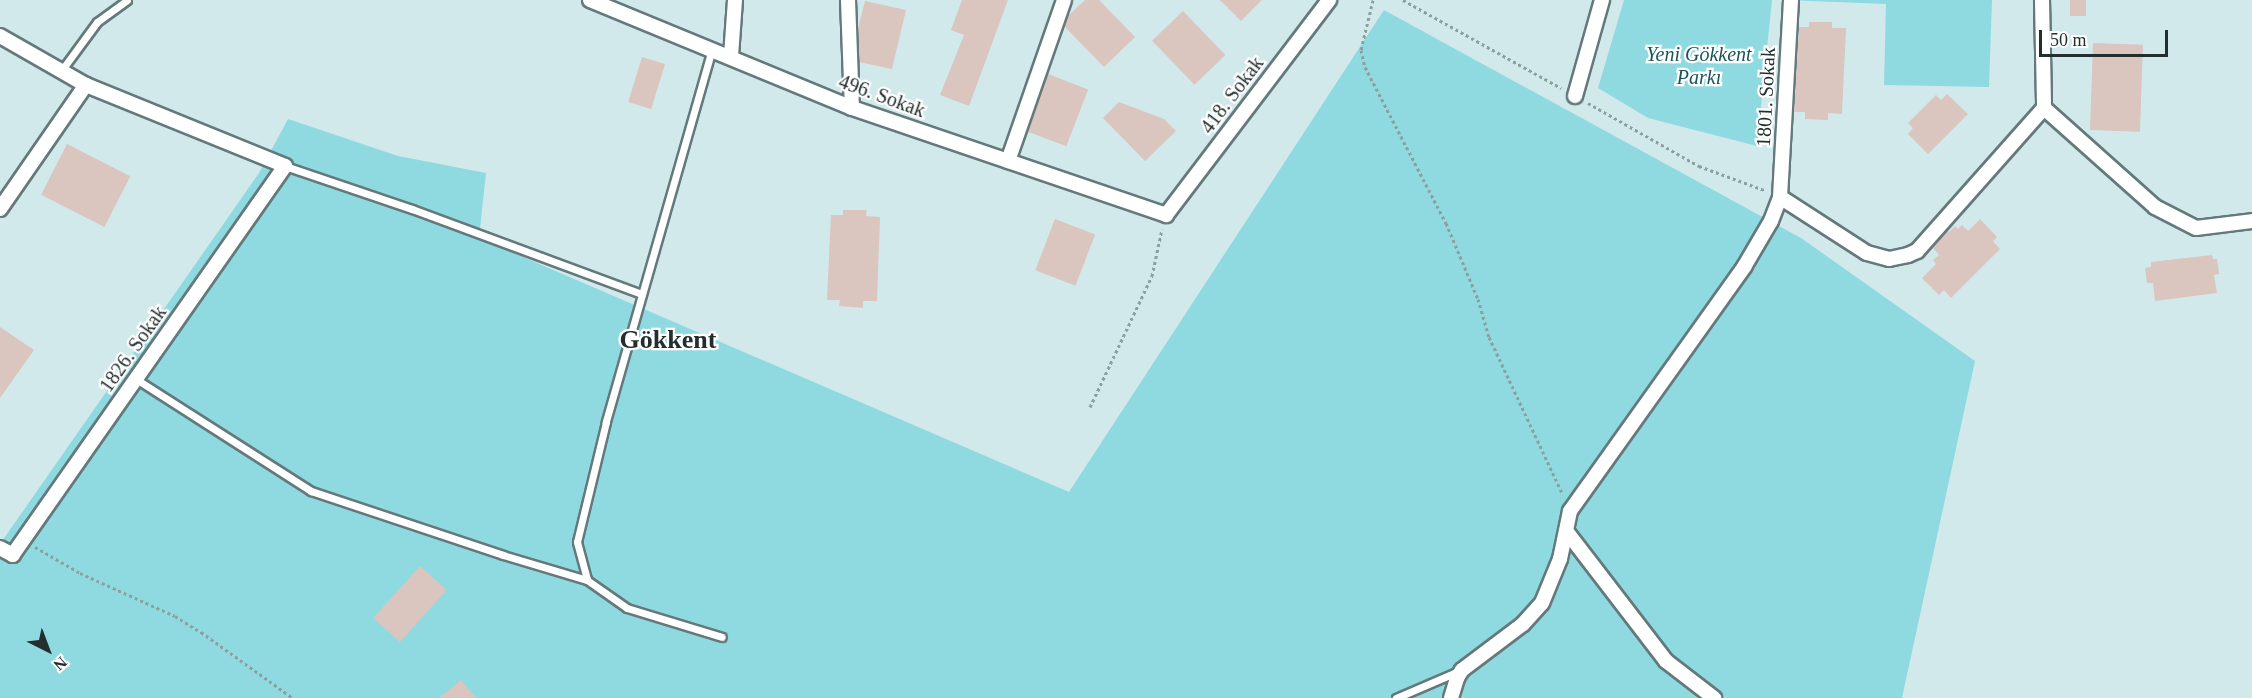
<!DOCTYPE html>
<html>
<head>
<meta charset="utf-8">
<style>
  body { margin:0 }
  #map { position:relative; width:2252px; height:698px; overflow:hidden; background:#d1e9eb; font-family:"Times New Roman",serif }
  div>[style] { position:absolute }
  .green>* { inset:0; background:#8fdae0 }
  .building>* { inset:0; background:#dac5bf; transform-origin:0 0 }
  .path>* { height:3px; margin-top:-1.5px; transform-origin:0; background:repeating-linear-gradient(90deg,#8c9fa0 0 3px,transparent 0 6px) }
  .roads { filter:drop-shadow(2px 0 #64797b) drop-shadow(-2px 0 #64797b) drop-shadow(0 2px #64797b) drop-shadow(0 -2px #64797b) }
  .lane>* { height:7px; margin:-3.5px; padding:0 3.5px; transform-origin:3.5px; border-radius:3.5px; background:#fff }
  .street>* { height:14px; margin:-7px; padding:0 7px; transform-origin:7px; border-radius:7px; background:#fff }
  span { translate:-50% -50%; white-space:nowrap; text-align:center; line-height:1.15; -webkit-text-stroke:4.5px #fff; paint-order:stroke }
  .park-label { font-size:20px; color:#1a5459; font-style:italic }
  .street-label { font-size:20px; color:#252e2f }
  .district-label { font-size:26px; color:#252e2f; font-weight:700 }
  .north { position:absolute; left:18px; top:620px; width:60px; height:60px; -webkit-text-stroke:4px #fff; paint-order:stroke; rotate:138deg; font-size:16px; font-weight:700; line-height:24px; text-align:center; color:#252e2f }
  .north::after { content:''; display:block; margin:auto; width:21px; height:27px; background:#252e2f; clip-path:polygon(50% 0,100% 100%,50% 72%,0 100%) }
  .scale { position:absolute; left:2039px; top:30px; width:129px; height:27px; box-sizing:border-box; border:3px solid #252e2f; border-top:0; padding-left:8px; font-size:18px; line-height:21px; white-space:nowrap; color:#252e2f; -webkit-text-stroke:4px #fff; paint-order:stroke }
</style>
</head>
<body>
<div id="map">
  <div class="green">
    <i style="clip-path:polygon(1624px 0,1772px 0,1757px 146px,1648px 118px,1598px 88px)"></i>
    <i style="clip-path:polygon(1785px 0,1992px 0,1989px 87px,1884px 85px,1886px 4px)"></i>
    <i style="clip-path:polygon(1384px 10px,1801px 238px,1975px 361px,1902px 698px,0 698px,0 544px,259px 173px,288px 119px,398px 156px,486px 173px,479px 238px,1069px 492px)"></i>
  </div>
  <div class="building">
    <i style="clip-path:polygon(962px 0,1008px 0,969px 106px,940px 95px,964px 35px,951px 30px)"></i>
    <i style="clip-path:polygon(1085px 0,1099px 0,1135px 37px,1104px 67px,1064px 26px,1067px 17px)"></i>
    <i style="clip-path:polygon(1220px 0,1262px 0,1241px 21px)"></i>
    <i style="left:2070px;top:0;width:16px;height:16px"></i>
    <i style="clip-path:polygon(865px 1px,906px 10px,892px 69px,859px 62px,858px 28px)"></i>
    <i style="left:1183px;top:11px;width:61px;height:43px;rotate:46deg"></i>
    <i style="clip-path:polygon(1809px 22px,1832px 22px,1832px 28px,1846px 28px,1842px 114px,1828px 113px,1828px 120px,1805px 119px,1805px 112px,1794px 112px,1799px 27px,1809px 27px)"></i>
    <i style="left:2093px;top:43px;width:50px;height:87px;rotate:2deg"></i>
    <i style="left:642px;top:57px;width:24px;height:47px;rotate:17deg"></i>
    <i style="left:1048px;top:74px;width:43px;height:61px;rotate:21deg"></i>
    <i style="clip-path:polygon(1947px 94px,1968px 114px,1928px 154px,1908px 134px,1913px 128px,1908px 123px,1936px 95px,1941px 100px)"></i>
    <i style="clip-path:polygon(1119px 102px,1164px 119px,1176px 131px,1145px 161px,1103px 118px)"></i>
    <i style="left:67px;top:144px;width:71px;height:57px;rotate:27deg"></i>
    <i style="clip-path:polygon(843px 210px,867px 210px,866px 216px,880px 217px,877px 301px,863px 301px,863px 308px,839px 306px,840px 300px,827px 300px,831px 215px,843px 215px)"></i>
    <i style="left:1055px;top:219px;width:43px;height:55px;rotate:21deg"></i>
    <i style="clip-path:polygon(1980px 219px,1997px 237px,1993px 241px,2000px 249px,1951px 298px,1944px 290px,1939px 295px,1922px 278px,1936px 264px,1933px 260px,1939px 255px,1933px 248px,1947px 230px,1949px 232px,1955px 226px,1958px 229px,1962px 225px,1968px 231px)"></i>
    <i style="clip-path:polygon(2212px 255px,2213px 259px,2217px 259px,2219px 274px,2214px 275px,2217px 293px,2155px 301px,2153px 283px,2147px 283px,2145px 268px,2151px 267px,2151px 262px)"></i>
    <i style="clip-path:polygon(0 327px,34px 350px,0 398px)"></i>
    <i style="left:420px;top:566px;width:36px;height:70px;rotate:42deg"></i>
    <i style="clip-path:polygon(461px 680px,476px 698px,439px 698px)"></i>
  </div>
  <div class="path">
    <i style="left:1373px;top:0;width:51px;rotate:103.5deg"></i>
    <i style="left:1361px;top:50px;width:17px;rotate:77deg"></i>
    <i style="left:1365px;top:67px;width:176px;rotate:62.6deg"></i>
    <i style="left:1446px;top:223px;width:82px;rotate:67.2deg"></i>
    <i style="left:1478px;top:299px;width:40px;rotate:74deg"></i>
    <i style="left:1489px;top:337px;width:174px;rotate:64.9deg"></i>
    <i style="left:1403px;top:0;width:181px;rotate:29.1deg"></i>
    <i style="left:1588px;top:103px;width:128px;rotate:29.6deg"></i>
    <i style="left:1699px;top:166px;width:72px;rotate:20.2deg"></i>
    <i style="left:1090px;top:407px;width:145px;rotate:-64.7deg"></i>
    <i style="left:1152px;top:276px;width:48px;rotate:-78deg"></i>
    <i style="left:35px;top:547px;width:52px;rotate:30deg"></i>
    <i style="left:80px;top:573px;width:104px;rotate:24.4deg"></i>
    <i style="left:175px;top:616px;width:31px;rotate:32deg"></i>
    <i style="left:201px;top:632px;width:113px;rotate:35.7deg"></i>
  </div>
  <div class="roads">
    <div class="lane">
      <i style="left:712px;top:49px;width:388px;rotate:105.9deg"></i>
      <i style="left:606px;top:422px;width:123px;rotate:103.6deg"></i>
      <i style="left:577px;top:542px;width:39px;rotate:75deg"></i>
      <i style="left:587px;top:580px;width:49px;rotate:35deg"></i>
      <i style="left:627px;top:608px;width:99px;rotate:17deg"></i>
      <i style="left:61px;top:71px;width:61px;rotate:-53.7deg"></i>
      <i style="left:97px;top:22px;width:37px;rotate:-36deg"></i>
      <i style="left:285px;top:166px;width:134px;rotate:18.7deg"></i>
      <i style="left:412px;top:209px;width:245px;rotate:20.3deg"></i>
      <i style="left:136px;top:379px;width:208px;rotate:32.6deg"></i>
      <i style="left:311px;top:491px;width:202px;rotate:18.4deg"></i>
      <i style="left:503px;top:555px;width:88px;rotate:16.6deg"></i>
      <i style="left:1396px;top:698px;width:69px;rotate:-23.2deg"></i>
    </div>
    <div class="street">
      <i style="left:590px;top:0;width:283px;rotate:22.4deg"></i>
      <i style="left:852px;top:108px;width:332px;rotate:18.8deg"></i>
      <i style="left:1166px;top:215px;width:270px;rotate:-52.8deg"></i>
      <i style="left:848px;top:0;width:108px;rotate:87.9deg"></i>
      <i style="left:2042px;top:0;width:108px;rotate:88.9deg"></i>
      <i style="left:0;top:36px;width:99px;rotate:29.7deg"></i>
      <i style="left:731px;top:56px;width:56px;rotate:-85.9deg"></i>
      <i style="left:1575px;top:96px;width:100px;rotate:-74.3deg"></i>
      <i style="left:2044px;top:108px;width:149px;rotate:41.7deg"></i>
      <i style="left:2155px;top:207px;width:46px;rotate:27.1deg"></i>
      <i style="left:2196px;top:228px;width:56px;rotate:-7.1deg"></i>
      <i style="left:1008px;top:161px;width:170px;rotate:-70.8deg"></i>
      <i style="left:1780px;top:197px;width:103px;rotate:32.8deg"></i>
      <i style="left:1867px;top:253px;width:23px;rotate:15deg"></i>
      <i style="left:1889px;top:259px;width:19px;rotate:-12deg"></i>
      <i style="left:1908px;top:255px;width:10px;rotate:-24deg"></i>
      <i style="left:1917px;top:251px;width:191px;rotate:-48.4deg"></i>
      <i style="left:0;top:209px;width:151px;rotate:-55.3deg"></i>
      <i style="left:86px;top:85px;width:215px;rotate:22.1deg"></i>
      <i style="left:285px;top:166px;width:475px;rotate:125deg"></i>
      <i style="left:13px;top:555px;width:15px;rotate:-152deg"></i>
      <i style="left:1567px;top:532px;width:163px;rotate:52.5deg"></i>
      <i style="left:1666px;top:661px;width:61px;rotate:37.6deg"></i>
      <i style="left:1451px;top:698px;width:21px;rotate:-73deg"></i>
      <i style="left:1457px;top:678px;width:9px;rotate:-58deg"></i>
      <i style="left:1462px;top:670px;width:76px;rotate:-37deg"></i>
      <i style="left:1523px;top:624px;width:28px;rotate:-48deg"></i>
      <i style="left:1542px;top:603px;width:48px;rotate:-67.8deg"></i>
      <i style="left:1560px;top:559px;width:49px;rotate:-78.2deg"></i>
      <i style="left:1570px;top:511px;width:300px;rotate:-54.5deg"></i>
      <i style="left:1744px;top:267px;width:53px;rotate:-59.6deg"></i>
      <i style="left:1771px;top:221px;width:26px;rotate:-69deg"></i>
      <i style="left:1780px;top:197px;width:197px;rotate:-86.8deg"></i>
    </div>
  </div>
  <div class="park-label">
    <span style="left:1699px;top:66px">Yeni Gökkent<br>Parkı</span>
  </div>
  <div class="street-label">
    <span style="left:1232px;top:95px;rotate:-53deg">418. Sokak</span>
    <span style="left:882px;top:96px;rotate:20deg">496. Sokak</span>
    <span style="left:1766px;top:97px;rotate:-87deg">1801. Sokak</span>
    <span style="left:133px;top:349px;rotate:-55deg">1826. Sokak</span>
  </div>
  <div class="district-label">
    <span style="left:668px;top:340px">Gökkent</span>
  </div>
  <div class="north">N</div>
  <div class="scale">50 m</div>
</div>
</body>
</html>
